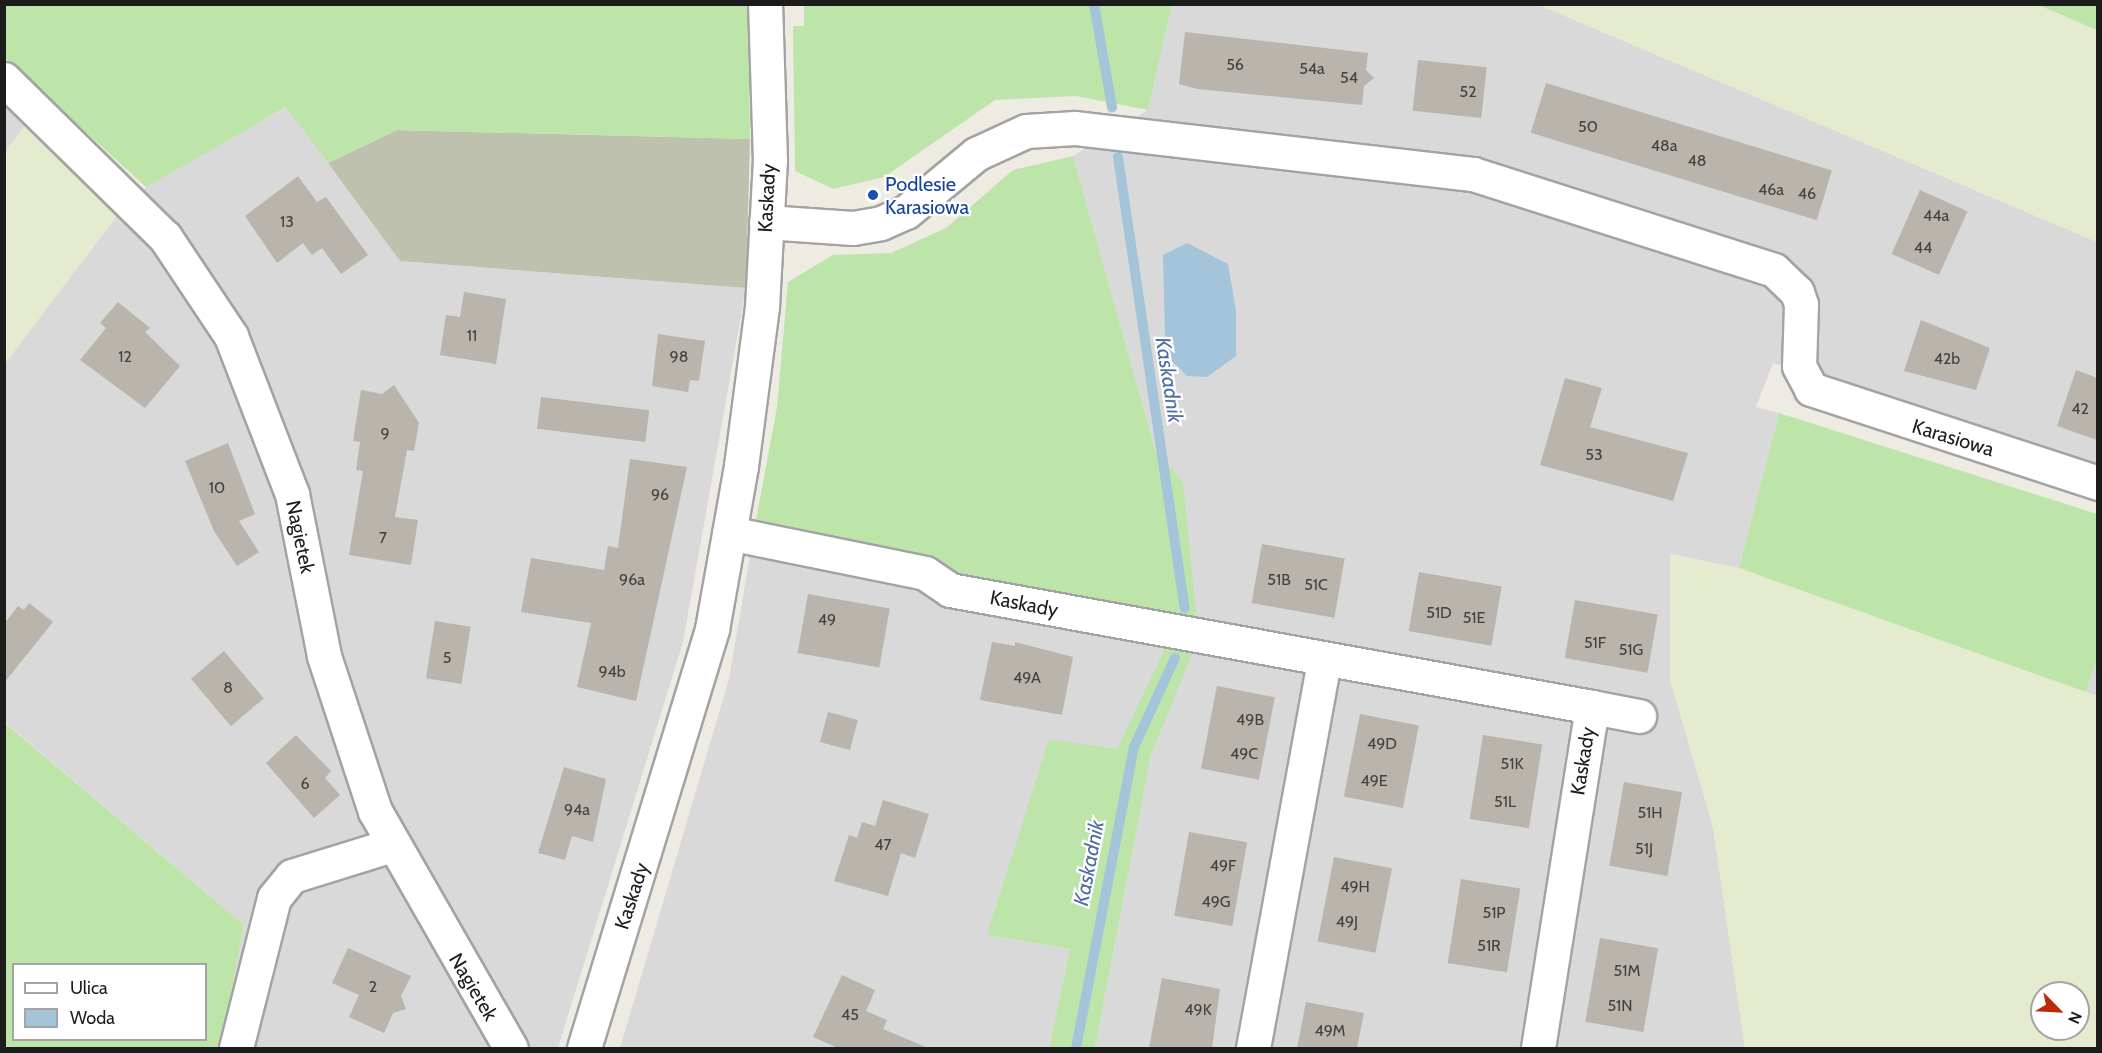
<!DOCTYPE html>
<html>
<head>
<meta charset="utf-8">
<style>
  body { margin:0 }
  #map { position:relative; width:2102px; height:1053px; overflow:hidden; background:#edebe2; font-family:Cabin,sans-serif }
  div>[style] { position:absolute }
  .residential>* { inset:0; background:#dad9d9 }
  .construction>* { inset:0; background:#bec1ae }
  .farmland>* { inset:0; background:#e4ebce }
  .grass>* { inset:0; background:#bde5aa }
  .water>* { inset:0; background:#a4c4d9 }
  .stream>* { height:10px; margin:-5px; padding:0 5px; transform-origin:5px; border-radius:5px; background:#a4c4d9 }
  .building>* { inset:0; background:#b9b4ac; transform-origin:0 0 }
  .roads { filter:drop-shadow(2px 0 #a3a3a3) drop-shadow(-2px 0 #a3a3a3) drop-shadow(0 2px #a3a3a3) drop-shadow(0 -2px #a3a3a3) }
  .minor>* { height:33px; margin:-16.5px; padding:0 16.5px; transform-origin:16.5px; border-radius:16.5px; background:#fff }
  .dots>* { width:16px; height:16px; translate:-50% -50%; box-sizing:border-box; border:3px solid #fff; border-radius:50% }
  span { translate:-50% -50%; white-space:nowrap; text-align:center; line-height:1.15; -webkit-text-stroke:4.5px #fff; paint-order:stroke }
  .number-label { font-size:16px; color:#434240 }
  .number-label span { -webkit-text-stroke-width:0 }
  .transit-label { font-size:20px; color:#164399 }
  .left { translate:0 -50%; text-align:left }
  .street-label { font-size:20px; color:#1c1c1c }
  .water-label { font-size:21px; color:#4e6ba6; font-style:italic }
  .frame { position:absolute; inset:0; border:6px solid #1c1c1c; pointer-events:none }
  .legend { position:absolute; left:12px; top:963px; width:195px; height:78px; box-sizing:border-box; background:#fff; border:2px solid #a4a4a4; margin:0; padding:8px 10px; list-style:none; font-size:18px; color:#1c1c1c }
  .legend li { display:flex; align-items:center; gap:12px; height:30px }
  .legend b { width:30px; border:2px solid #a4a4a4 }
  .north { position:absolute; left:2030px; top:981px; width:60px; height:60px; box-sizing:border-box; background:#fff; border:2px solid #a4a4a4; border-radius:50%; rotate:114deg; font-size:16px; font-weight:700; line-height:24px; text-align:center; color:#1c1c1c }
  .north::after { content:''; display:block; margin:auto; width:21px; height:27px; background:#be290a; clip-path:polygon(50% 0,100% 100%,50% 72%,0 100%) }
</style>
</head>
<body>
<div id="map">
  <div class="residential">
    <i style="clip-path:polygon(1172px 5px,1539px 5px,2097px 242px,2097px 465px,1773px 363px,1756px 407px,1779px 413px,1739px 568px,1671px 554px,1670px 679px,1713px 827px,1745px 1048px,1095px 1048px,1151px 755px,1191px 654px,988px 935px,1070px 949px,1049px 1048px,620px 1048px,729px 679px,755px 526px,1183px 482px,1156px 453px,1073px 156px,1148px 110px)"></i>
    <i style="clip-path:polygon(4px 95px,30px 119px,5px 153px,4px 153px)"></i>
    <i style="clip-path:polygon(287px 107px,400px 261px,746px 288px,683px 642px,558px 1048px,221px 1048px,244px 925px,5px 722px,4px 364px,119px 213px,157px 177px)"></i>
    <i style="clip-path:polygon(2097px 659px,2097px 696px,2086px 692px)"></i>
  </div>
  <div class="construction">
    <i style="clip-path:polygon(397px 130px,750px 139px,746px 288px,400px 261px,328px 163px)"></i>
  </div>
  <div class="farmland">
    <i style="clip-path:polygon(1539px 5px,2041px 5px,2097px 30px,2097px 242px)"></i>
    <i style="clip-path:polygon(30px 119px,119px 213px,5px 364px,4px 153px)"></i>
    <i style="clip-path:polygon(evenodd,1670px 554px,1739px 568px,2097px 696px,2097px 1048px,1745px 1048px,1713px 827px,1670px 679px,1670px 554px,2042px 993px,2078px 993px,2078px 1029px,2042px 1029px,2042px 993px)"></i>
  </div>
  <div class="grass">
    <i style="clip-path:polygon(5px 5px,748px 5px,750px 139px,397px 130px,328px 163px,286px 107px,146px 187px,5px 58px)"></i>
    <i style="clip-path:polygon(804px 5px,804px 4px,1172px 5px,1148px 110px,1076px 96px,995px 100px,884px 177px,833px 189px,795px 171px,793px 26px,804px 26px)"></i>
    <i style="clip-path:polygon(2098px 5px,2097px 30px,2041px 6px,2041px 4px)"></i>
    <i style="clip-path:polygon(1073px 156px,1156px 453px,1183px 482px,1197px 622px,952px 578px,755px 526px,777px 407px,788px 282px,833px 255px,891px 253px,946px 228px,1013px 170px)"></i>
    <i style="clip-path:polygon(1779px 413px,2097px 514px,2097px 659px,2086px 692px,1739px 568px)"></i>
    <i style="clip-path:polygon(1165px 648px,1192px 654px,1151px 755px,1095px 1048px,1049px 1048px,1070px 949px,987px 935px,1049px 739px,1117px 749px)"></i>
    <i style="clip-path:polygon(evenodd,4px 722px,244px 925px,221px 1048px,5px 1048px,4px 722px,14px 964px,206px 964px,206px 1040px,14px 1040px,14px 964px)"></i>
  </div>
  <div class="water">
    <i style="clip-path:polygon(1187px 243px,1228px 264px,1236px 311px,1236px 356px,1207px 377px,1187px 376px,1172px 361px,1165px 339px,1163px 255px)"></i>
  </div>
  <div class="stream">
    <i style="left:1094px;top:4px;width:105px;rotate:80.1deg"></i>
    <i style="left:1118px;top:157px;width:456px;rotate:81.6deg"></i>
    <i style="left:1076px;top:1048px;width:307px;rotate:-79.1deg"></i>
    <i style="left:1134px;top:747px;width:98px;rotate:-65.3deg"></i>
  </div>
  <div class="building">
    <i style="clip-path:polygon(1185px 32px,1368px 53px,1366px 70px,1374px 78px,1364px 86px,1362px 105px,1197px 89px,1179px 84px)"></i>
    <i style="left:1418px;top:60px;width:69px;height:51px;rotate:6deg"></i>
    <i style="left:1546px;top:83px;width:299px;height:52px;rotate:17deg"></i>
    <i style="clip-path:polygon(298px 176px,317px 202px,326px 197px,368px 255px,341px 274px,322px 248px,312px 255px,303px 243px,277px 263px,245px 216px)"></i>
    <i style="left:1920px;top:190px;width:52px;height:70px;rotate:24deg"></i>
    <i style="clip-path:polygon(464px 292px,506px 299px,496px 364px,440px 355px,446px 315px,460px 317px)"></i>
    <i style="clip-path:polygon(118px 302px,150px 328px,145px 332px,180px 366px,145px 408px,80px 360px,106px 328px,100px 323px)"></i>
    <i style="clip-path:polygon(1921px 320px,1990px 348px,1976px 390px,1904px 371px)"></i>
    <i style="clip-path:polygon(658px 334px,705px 341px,699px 381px,690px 380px,688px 392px,652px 386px)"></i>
    <i style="clip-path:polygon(2076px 370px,2097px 378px,2097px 440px,2057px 426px)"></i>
    <i style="clip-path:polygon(1565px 378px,1602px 388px,1590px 427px,1688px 453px,1673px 501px,1540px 465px)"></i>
    <i style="clip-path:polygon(394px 385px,419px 423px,414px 451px,407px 450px,395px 517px,418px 520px,411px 565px,349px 555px,363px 471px,356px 470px,360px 442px,353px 441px,361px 390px,382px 394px)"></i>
    <i style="left:541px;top:397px;width:109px;height:32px;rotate:7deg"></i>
    <i style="clip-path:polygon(228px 443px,255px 514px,239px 521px,259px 552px,237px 566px,214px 531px,185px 461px)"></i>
    <i style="clip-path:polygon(630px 459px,687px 467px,636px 701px,577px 687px,591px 623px,521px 612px,531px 558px,604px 570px,608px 546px,618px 548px)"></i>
    <i style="left:1262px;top:544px;width:84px;height:60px;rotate:10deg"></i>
    <i style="left:1419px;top:572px;width:84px;height:60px;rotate:10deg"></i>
    <i style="left:808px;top:594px;width:83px;height:60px;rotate:10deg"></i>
    <i style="left:1575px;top:600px;width:84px;height:59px;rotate:10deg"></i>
    <i style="clip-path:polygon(29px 603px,53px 622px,4px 683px,4px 624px,18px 606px,24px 610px)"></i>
    <i style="left:435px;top:621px;width:36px;height:58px;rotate:9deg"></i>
    <i style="clip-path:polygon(992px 642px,1015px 646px,1015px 642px,1073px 657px,1062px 715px,980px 700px)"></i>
    <i style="left:224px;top:651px;width:62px;height:43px;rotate:50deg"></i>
    <i style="left:1217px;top:686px;width:59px;height:84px;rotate:11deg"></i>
    <i style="left:828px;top:712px;width:31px;height:31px;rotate:15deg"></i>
    <i style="left:1360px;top:714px;width:60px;height:84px;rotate:11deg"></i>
    <i style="clip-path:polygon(296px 735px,331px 771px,325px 778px,340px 795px,314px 818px,266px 763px)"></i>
    <i style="left:1483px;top:735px;width:60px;height:85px;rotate:9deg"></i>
    <i style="clip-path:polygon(564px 767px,606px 779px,593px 842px,572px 836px,565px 860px,538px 853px)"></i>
    <i style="left:1624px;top:782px;width:59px;height:85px;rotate:10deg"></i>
    <i style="clip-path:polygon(883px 800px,929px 814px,915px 858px,901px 853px,888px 896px,834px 881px,849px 835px,857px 838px,862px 822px,875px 826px)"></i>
    <i style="left:1189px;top:832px;width:59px;height:85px;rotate:10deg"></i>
    <i style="left:1334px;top:857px;width:59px;height:86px;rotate:11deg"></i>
    <i style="left:1461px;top:879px;width:60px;height:85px;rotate:9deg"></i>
    <i style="left:1600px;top:938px;width:59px;height:85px;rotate:10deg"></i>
    <i style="clip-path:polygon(348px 948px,411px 976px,401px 996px,406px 1009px,393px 1013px,384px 1033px,349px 1017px,359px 995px,332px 983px)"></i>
    <i style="clip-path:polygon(842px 975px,875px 990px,866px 1011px,887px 1020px,883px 1029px,928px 1048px,838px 1048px,813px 1037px)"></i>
    <i style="clip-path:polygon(1162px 978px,1220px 989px,1212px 1048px,1149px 1048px)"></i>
    <i style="clip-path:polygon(1306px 1002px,1364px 1013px,1357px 1048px,1297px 1048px)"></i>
  </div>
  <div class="roads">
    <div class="minor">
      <i style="left:4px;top:79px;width:226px;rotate:44.5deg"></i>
      <i style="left:165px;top:237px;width:119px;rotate:56.3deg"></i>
      <i style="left:231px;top:336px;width:169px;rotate:68.9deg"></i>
      <i style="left:292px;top:494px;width:165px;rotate:78.8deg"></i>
      <i style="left:324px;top:656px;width:163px;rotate:71.8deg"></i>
      <i style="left:375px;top:811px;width:273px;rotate:60.2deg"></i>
      <i style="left:766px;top:222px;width:87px;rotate:3.9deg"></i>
      <i style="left:853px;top:228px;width:28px;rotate:-10deg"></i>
      <i style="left:881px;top:223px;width:27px;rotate:-24deg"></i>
      <i style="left:906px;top:212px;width:91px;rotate:-39.6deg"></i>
      <i style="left:976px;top:154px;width:55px;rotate:-24.7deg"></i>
      <i style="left:1026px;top:131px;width:49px;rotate:-3.5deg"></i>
      <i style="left:1075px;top:128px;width:401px;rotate:6.6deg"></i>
      <i style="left:1473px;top:174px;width:316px;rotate:17.7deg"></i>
      <i style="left:1774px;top:270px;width:32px;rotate:44deg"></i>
      <i style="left:1797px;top:292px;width:13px;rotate:72deg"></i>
      <i style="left:1801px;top:304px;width:62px;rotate:91.8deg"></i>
      <i style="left:1799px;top:366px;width:26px;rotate:62deg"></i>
      <i style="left:1811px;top:389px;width:302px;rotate:18.1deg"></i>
      <i style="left:729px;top:533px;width:200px;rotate:11.5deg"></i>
      <i style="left:925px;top:573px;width:30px;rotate:34deg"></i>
      <i style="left:950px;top:590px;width:653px;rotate:10.33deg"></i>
      <i style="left:1592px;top:707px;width:345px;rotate:99deg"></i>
      <i style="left:1592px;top:707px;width:48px;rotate:10.8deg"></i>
      <i style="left:236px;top:1048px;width:155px;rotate:-75.8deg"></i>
      <i style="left:274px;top:898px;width:28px;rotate:-51deg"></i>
      <i style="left:292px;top:876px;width:105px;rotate:-17.2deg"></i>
      <i style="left:584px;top:1048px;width:438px;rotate:-73deg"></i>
      <i style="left:712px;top:629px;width:166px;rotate:-79.9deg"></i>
      <i style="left:741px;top:466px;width:160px;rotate:-82.5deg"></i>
      <i style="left:762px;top:307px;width:146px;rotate:-86.9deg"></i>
      <i style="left:770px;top:161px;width:157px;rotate:-91.8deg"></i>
      <i style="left:1253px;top:1048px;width:393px;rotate:-79.6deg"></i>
    </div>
  </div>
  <div class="dots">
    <i style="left:873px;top:195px;background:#1a4fb4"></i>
  </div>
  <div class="number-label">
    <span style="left:1235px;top:65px">56</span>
    <span style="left:1312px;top:69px">54a</span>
    <span style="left:1349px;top:78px">54</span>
    <span style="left:1468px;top:92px">52</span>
    <span style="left:1588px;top:127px">50</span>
    <span style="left:1664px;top:146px">48a</span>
    <span style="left:1697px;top:161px">48</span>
    <span style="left:1771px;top:190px">46a</span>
    <span style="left:1807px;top:194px">46</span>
    <span style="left:1936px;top:216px">44a</span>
    <span style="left:287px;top:222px">13</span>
    <span style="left:1923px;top:248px">44</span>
    <span style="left:472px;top:336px">11</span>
    <span style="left:125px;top:357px">12</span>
    <span style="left:679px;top:357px">98</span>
    <span style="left:1947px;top:359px">42b</span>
    <span style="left:2080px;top:409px">42</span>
    <span style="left:385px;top:434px">9</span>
    <span style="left:1594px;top:455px">53</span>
    <span style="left:217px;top:488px">10</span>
    <span style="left:660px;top:495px">96</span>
    <span style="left:383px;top:538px">7</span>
    <span style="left:632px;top:580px">96a</span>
    <span style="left:1279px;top:580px">51B</span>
    <span style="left:1316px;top:585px">51C</span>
    <span style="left:1439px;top:613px">51D</span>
    <span style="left:1474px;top:618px">51E</span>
    <span style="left:827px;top:620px">49</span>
    <span style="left:1595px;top:643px">51F</span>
    <span style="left:1631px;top:650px">51G</span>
    <span style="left:447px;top:658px">5</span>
    <span style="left:612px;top:672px">94b</span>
    <span style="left:1027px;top:678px">49A</span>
    <span style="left:228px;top:688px">8</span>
    <span style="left:1250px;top:720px">49B</span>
    <span style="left:1382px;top:744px">49D</span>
    <span style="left:1244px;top:754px">49C</span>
    <span style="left:1512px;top:764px">51K</span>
    <span style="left:1374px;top:781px">49E</span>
    <span style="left:305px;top:784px">6</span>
    <span style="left:1505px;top:802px">51L</span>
    <span style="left:577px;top:810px">94a</span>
    <span style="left:1650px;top:813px">51H</span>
    <span style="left:883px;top:845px">47</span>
    <span style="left:1644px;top:849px">51J</span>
    <span style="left:1223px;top:866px">49F</span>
    <span style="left:1355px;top:887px">49H</span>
    <span style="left:1216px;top:902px">49G</span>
    <span style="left:1494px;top:913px">51P</span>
    <span style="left:1347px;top:922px">49J</span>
    <span style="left:1489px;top:946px">51R</span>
    <span style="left:1627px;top:971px">51M</span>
    <span style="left:373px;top:987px">2</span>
    <span style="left:1620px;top:1006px">51N</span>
    <span style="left:1198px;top:1010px">49K</span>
    <span style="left:850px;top:1015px">45</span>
    <span style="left:1330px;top:1031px">49M</span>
  </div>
  <div class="transit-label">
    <span class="left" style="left:885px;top:196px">Podlesie<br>Karasiowa</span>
  </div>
  <div class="street-label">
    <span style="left:767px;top:198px;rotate:-87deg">Kaskady</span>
    <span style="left:1953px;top:438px;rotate:17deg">Karasiowa</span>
    <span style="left:300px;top:537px;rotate:78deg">Nagietek</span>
    <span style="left:1024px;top:604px;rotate:11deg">Kaskady</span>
    <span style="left:1583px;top:761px;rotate:-81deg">Kaskady</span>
    <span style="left:632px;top:896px;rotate:-72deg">Kaskady</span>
    <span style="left:473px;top:987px;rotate:59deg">Nagietek</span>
  </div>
  <div class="water-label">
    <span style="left:1169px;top:380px;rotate:81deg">Kaskadnik</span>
    <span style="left:1089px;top:863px;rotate:-79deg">Kaskadnik</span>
  </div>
  <div class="frame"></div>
  <ul class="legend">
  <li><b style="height:8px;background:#fff"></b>Ulica</li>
  <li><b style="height:16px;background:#a4c4d9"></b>Woda</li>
  </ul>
  <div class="north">N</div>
</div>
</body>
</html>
